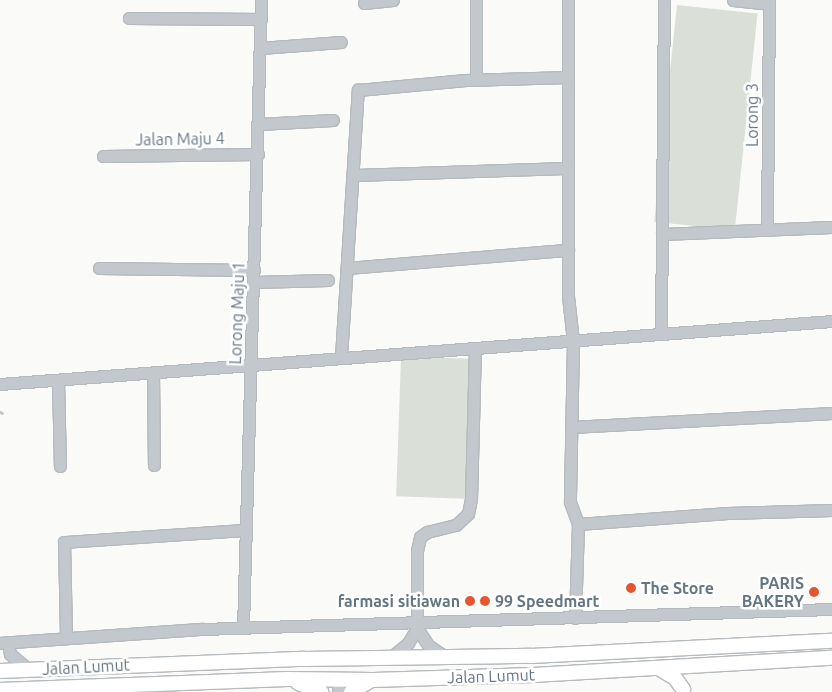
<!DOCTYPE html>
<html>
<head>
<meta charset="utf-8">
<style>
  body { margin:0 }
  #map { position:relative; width:832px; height:692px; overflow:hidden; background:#fafaf8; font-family:Ubuntu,sans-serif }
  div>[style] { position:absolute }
  .green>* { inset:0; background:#dadfd7; transform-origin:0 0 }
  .stream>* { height:3px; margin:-1.5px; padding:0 1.5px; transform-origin:1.5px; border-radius:1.5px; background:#bbc7cb }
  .roads { filter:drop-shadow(1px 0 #b5babe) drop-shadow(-1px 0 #b5babe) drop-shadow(0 1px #b5babe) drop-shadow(0 -1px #b5babe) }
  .minor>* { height:11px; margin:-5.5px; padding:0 5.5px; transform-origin:5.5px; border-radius:5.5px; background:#c3c8cc }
  .major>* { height:14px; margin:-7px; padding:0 7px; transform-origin:7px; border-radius:7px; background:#fff }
  .dots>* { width:14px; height:14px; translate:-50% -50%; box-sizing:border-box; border:2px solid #fff; border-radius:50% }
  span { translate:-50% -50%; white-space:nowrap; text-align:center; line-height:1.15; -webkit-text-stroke:5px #fff; paint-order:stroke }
  .street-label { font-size:16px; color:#657683 }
  .poi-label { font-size:16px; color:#657683; font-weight:700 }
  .right { translate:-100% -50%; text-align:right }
  .left { translate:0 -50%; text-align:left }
</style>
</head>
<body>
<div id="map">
  <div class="green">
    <i style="left:677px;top:5px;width:81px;height:218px;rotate:6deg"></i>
    <i style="left:475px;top:359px;width:140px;height:74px;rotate:92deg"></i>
  </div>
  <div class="stream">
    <i style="left:0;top:412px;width:2px;rotate:27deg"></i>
  </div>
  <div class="roads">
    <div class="minor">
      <i style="left:568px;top:0;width:296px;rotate:90deg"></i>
      <i style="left:568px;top:296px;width:45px;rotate:83.7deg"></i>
      <i style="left:573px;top:341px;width:161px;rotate:91.1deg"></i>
      <i style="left:570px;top:502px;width:23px;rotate:70deg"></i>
      <i style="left:578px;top:524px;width:94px;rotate:91.8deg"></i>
      <i style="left:733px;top:0;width:36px;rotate:6deg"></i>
      <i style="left:364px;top:3px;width:29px;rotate:-6deg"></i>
      <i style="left:129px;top:18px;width:132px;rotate:0.4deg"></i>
      <i style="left:260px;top:48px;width:81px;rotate:-4.2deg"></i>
      <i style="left:476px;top:80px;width:80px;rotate:-90deg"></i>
      <i style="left:259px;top:124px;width:74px;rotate:-3.1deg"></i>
      <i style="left:103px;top:156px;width:155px;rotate:-0.7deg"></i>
      <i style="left:353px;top:175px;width:215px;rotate:-1.9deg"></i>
      <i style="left:767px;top:230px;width:230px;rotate:-89.5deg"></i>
      <i style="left:662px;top:234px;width:170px;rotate:-2.4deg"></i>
      <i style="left:99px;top:268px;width:155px;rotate:0.7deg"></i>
      <i style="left:347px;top:268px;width:222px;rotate:-4.7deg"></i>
      <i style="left:254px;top:282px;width:74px;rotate:-1.5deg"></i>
      <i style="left:661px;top:334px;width:334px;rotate:-89.5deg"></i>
      <i style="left:341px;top:357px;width:268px;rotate:-86.4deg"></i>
      <i style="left:358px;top:90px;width:108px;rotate:-5.3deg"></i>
      <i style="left:466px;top:80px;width:102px;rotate:-1.7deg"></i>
      <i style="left:153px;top:373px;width:92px;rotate:89.4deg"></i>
      <i style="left:58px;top:380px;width:86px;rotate:88.7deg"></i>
      <i style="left:0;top:384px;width:834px;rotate:-4.33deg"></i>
      <i style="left:572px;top:427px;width:260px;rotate:-3.1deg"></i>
      <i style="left:578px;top:524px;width:150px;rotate:-4.2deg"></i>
      <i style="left:728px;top:513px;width:104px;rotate:-1.7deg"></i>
      <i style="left:243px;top:628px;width:628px;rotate:-88.36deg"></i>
      <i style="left:66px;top:636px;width:94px;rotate:-91.2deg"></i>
      <i style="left:64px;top:542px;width:182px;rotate:-3.8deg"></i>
      <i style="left:8px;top:642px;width:12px;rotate:81deg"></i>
      <i style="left:10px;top:654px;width:25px;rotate:40deg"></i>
      <i style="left:0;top:643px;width:202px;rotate:-4deg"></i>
      <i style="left:202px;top:629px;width:630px;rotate:-1.82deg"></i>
      <i style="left:447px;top:658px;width:23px;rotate:-146deg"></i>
      <i style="left:428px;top:645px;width:20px;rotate:-123deg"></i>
      <i style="left:417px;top:628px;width:77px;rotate:-90deg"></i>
      <i style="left:417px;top:551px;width:14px;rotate:-78deg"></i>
      <i style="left:420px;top:537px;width:9px;rotate:-36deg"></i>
      <i style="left:427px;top:532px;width:30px;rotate:-14deg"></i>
      <i style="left:456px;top:525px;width:16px;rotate:-43deg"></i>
      <i style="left:468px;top:514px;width:15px;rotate:-79deg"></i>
      <i style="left:471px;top:499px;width:151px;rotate:-88.5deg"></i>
      <i style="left:389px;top:659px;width:25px;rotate:-40deg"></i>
      <i style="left:408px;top:643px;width:17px;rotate:-59deg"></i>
      <i style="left:338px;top:692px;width:12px;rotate:-90deg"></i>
    </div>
    <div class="major">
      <i style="left:660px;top:669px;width:17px;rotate:31deg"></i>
      <i style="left:675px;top:678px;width:14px;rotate:54deg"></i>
      <i style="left:0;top:671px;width:304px;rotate:-2.3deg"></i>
      <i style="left:304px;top:659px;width:227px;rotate:-0.8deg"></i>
      <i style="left:531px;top:656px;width:301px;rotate:-2.9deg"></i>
      <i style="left:298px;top:683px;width:25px;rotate:21deg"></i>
      <i style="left:0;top:690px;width:287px;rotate:-2.2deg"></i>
      <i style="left:287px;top:679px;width:86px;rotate:0.7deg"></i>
      <i style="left:373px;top:680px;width:160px;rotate:-1.8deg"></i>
      <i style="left:533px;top:675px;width:299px;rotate:-3.3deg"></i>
      <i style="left:351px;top:692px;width:22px;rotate:-30deg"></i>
    </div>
  </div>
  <div class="dots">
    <i style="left:631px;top:588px;background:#e4572e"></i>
    <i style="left:814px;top:592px;background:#e4572e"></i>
    <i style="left:470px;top:601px;background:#e4572e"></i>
    <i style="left:485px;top:601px;background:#e4572e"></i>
  </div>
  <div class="street-label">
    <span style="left:752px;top:115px;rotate:-90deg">Lorong 3</span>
    <span style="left:180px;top:139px;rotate:-1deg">Jalan Maju 4</span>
    <span style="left:237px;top:313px;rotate:-88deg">Lorong Maju 1</span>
    <span style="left:86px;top:667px;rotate:-3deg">Jalan Lumut</span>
    <span style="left:491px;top:676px;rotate:-2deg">Jalan Lumut</span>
  </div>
  <div class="poi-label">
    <span class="right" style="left:804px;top:592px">PARIS<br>BAKERY</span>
    <span class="left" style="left:641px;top:588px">The Store</span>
    <span class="right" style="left:460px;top:601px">farmasi sitiawan</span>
    <span class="left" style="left:495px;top:601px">99 Speedmart</span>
  </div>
</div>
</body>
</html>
